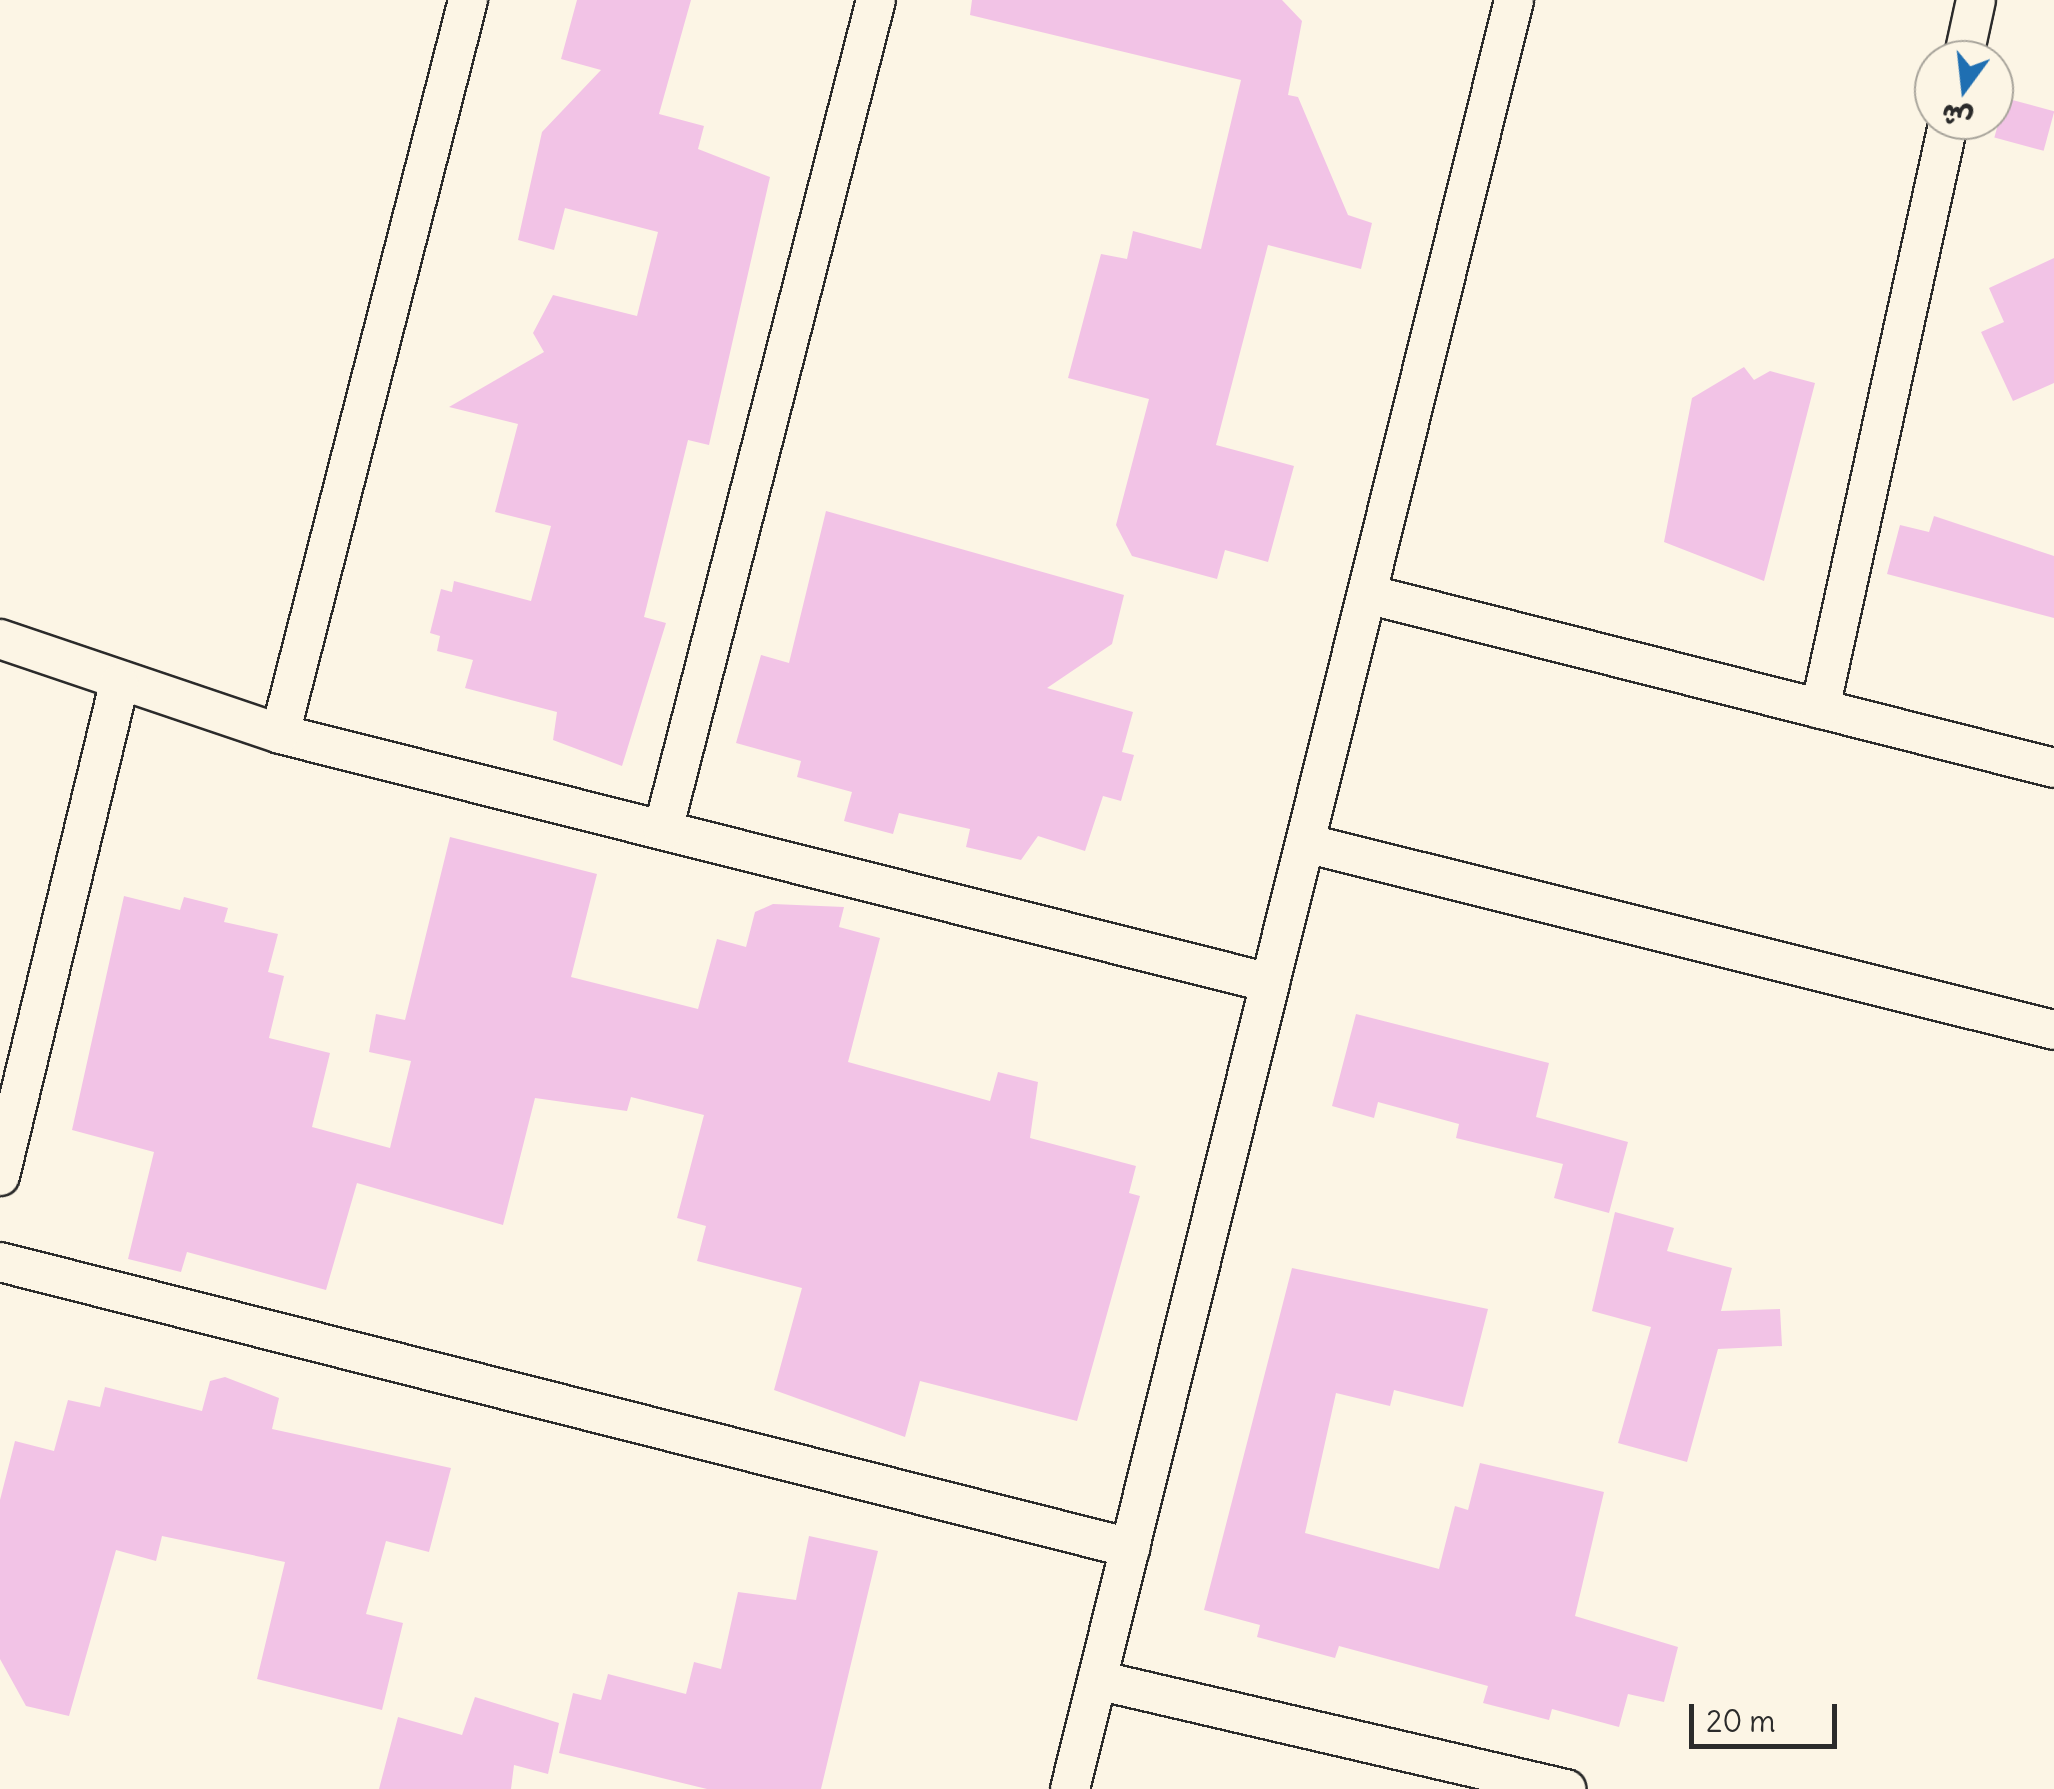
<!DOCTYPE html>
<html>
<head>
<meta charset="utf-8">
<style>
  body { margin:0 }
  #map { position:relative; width:2054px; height:1789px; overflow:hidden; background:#fcf5e5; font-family:Delius,"Playpen Sans Arabic",sans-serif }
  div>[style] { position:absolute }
  .building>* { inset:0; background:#f2c3e6; transform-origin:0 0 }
  .roads { filter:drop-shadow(2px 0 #2b2b2b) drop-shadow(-2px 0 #2b2b2b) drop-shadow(0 2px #2b2b2b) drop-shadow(0 -2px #2b2b2b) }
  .minor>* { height:38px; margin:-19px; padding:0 19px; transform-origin:19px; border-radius:19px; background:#fcf5e5 }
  span { translate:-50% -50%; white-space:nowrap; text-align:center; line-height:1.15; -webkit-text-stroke:9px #fcf5e5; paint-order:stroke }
  .north { position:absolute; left:1914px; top:40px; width:100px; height:100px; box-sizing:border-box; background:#fcf5e5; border:2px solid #a8a49b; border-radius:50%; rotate:195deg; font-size:28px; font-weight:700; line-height:40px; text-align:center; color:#2b2b2b }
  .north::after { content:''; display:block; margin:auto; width:35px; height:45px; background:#1f6fb2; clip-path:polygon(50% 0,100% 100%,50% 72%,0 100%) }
  .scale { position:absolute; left:1689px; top:1704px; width:148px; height:45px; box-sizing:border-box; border:5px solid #2b2b2b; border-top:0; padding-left:12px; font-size:30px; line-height:35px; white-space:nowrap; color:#2b2b2b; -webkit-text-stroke:8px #fcf5e5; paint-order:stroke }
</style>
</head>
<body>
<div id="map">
  <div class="building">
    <i style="clip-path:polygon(577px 0,691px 0,659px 114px,704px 126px,698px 149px,770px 177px,709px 445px,688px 440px,644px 617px,666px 623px,622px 766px,553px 740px,557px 712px,465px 688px,473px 660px,437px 651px,440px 636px,430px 633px,441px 589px,452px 592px,454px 581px,531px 601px,551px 526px,495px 512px,518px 424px,449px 407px,544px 352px,533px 333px,553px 295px,637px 316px,658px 232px,565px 208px,554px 250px,518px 240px,542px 132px,601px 70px,561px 59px)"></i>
    <i style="clip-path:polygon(972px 0,1282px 0,1302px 21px,1288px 95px,1298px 97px,1348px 215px,1372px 223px,1361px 269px,1268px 245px,1216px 445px,1294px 466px,1268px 562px,1225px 550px,1217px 579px,1132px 556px,1116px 525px,1149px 399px,1068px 378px,1101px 254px,1127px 259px,1133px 231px,1201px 249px,1241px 80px,970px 15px)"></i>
    <i style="left:2005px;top:98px;width:51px;height:41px;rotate:15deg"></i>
    <i style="clip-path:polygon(2054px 258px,2054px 383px,2013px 401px,1981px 332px,2004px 322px,1989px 288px)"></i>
    <i style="clip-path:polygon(1744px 367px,1754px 380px,1770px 371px,1815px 383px,1764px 581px,1664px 542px,1692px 398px)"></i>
    <i style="clip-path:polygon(826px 511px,1124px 595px,1112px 644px,1047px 688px,1133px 712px,1122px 752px,1134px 755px,1121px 801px,1103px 796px,1085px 851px,1038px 836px,1021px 860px,966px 847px,970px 829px,899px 813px,893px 834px,844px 821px,852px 792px,797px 777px,801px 761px,736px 743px,761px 655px,789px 663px)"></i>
    <i style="clip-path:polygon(1934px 516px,2054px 556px,2054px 618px,1887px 574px,1900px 525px,1929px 532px)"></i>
    <i style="clip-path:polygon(450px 837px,597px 874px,571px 977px,698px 1009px,717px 939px,746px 947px,755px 912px,773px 904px,844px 907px,839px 927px,880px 938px,848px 1062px,990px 1101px,998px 1072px,1038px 1082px,1030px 1138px,1136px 1166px,1129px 1193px,1140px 1196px,1077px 1421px,920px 1381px,905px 1437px,774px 1390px,802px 1288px,697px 1261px,706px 1226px,677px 1218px,704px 1115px,631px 1097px,627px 1111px,535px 1098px,503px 1225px,357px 1183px,326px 1290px,187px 1252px,181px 1272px,128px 1259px,154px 1152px,72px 1130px,124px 896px,180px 910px,184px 897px,228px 908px,224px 922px,278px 934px,268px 972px,284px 976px,269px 1038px,330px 1053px,312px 1127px,390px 1148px,411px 1061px,369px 1052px,376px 1014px,405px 1020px)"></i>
    <i style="clip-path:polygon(1356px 1014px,1549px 1063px,1536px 1117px,1628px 1142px,1609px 1213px,1554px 1198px,1563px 1164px,1456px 1138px,1459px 1124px,1378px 1102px,1374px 1118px,1332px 1106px)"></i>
    <i style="clip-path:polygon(1615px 1212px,1674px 1228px,1667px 1251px,1732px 1268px,1721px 1311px,1780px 1309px,1782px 1346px,1718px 1349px,1687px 1462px,1618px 1443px,1651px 1327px,1592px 1311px)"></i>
    <i style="clip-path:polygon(1292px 1268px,1488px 1309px,1463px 1407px,1394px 1390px,1390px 1406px,1336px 1393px,1305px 1533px,1439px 1569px,1455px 1506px,1468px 1510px,1480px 1463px,1604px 1492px,1575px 1616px,1678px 1647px,1664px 1702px,1628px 1694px,1619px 1727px,1552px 1709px,1549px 1720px,1483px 1703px,1488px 1686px,1339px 1646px,1335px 1658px,1257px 1637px,1260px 1625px,1204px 1610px)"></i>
    <i style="clip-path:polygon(225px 1377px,279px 1398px,272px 1429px,451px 1468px,429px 1552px,386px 1541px,366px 1614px,403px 1623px,382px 1710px,257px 1679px,285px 1562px,162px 1536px,156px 1561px,116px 1550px,69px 1716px,26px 1706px,0 1659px,0 1500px,15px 1441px,54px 1451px,68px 1400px,100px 1407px,105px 1387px,202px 1411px,210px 1381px)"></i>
    <i style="clip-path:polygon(809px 1536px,878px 1551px,821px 1789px,707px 1789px,559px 1753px,573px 1693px,601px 1700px,608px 1674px,686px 1694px,694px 1662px,721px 1669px,738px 1592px,796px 1600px)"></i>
    <i style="clip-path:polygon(475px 1697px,559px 1723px,548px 1774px,514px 1765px,511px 1789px,379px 1789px,398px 1717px,462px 1735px)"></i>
  </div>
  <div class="roads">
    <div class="minor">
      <i style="left:1963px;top:60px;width:61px;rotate:-77.8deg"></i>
      <i style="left:1367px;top:594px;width:709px;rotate:14.21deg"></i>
      <i style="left:0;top:639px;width:296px;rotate:18.7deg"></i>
      <i style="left:280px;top:734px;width:1021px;rotate:14.12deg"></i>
      <i style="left:1820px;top:709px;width:603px;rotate:-77.65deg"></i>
      <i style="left:280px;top:734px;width:758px;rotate:-75.63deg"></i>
      <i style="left:663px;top:830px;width:857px;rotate:-75.61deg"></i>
      <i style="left:1305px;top:843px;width:772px;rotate:14.02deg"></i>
      <i style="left:0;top:1176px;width:506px;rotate:-76.4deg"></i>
      <i style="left:0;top:1262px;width:1166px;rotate:14.2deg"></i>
      <i style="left:1097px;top:1680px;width:482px;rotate:13.1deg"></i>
      <i style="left:1070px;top:1789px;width:1843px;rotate:-76.06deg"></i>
    </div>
  </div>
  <div class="north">ش</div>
  <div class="scale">20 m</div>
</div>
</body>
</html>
